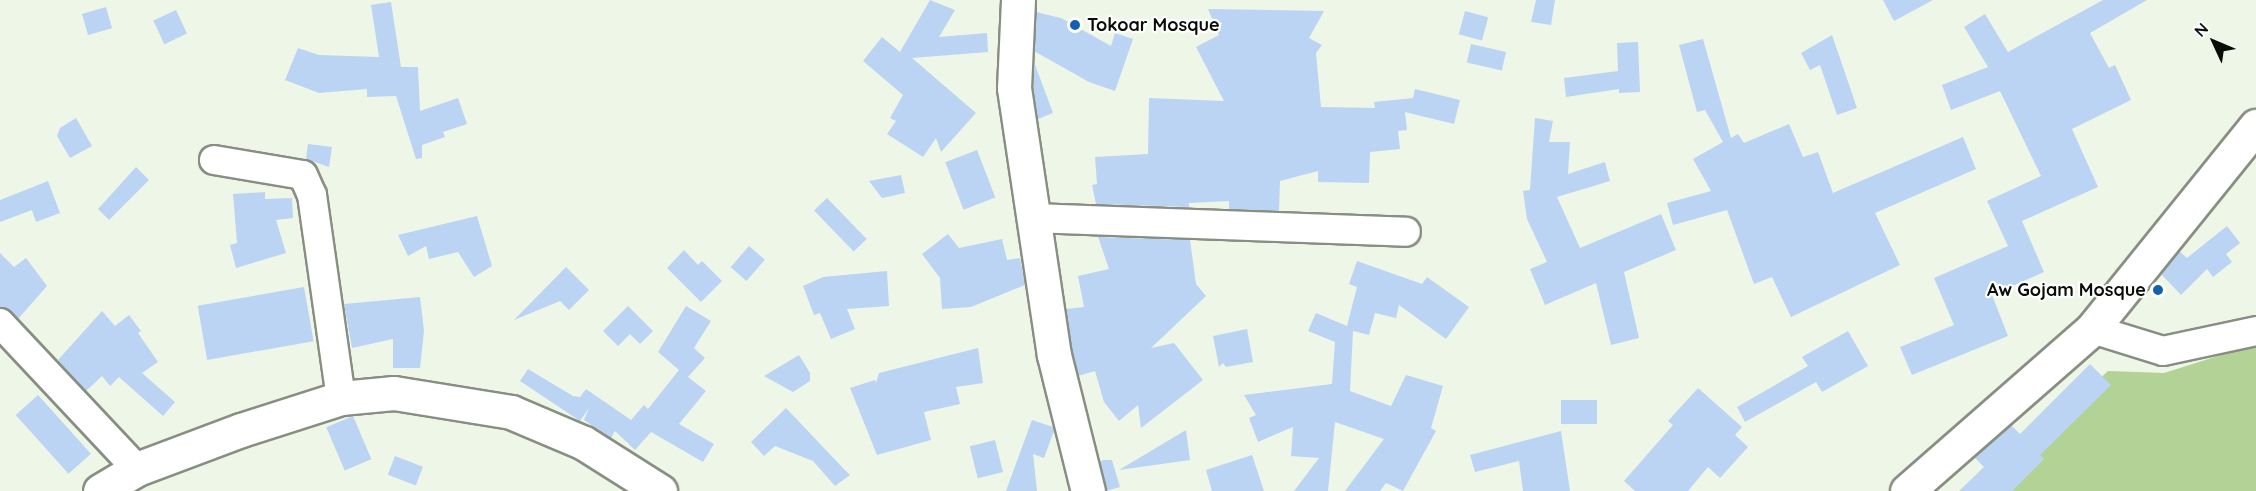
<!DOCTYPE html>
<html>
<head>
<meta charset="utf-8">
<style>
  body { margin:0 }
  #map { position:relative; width:2256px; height:491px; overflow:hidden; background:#eef6e7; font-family:Quicksand,sans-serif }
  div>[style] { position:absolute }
  .green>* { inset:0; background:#b3d295 }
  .building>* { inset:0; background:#bbd4f3; transform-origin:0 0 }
  .roads { filter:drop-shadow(2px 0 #888f82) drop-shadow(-2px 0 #888f82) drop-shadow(0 2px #888f82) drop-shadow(0 -2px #888f82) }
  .street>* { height:28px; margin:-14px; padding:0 14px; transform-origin:14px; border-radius:14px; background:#fff }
  .secondary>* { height:33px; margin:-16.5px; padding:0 16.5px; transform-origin:16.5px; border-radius:16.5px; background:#fff }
  .dots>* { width:16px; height:16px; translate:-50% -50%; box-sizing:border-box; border:3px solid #fff; border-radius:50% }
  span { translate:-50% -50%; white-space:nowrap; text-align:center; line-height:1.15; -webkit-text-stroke:4.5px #fff; paint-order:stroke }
  .poi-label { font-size:18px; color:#0a0d08; font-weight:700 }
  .left { translate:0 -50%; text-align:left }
  .right { translate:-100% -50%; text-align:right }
  .north { position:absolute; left:2184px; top:12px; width:60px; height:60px; -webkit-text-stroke:4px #fff; paint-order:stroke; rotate:314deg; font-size:16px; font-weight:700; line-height:24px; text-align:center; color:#0a0d08 }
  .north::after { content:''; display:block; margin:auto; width:21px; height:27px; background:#0a0d08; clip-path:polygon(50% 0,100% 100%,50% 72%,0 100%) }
</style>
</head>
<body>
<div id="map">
  <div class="green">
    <i style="clip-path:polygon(2256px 344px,2256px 491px,1978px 491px,2108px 371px,2164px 373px)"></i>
  </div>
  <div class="building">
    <i style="clip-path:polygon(930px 0,955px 10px,939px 37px,987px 33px,988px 52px,912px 58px,976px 113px,941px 152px,936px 138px,923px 157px,887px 134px,896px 121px,890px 118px,903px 95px,863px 61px,882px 37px,900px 52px)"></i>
    <i style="clip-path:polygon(1536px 0,1555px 0,1551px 25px,1531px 22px)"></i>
    <i style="clip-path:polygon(1883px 0,1933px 0,1894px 21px)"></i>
    <i style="clip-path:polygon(2103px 0,2147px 0,2090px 33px,2109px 68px,2115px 65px,2131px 100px,2072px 129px,2098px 187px,2022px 221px,2044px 272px,1992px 295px,2008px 336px,1912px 375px,1900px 347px,1954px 325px,1934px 278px,2008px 246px,1987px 201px,2041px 176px,2000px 91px,1951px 110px,1942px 85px,1988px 67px,1964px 27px,1985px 14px,2008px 52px)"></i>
    <i style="clip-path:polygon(391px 2px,401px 67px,418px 67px,420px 111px,458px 98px,467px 124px,443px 132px,445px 137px,422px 145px,422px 158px,416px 159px,396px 96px,367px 97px,367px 89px,319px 93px,285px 80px,298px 48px,319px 55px,379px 57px,371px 5px)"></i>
    <i style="left:106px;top:7px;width:22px;height:25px;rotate:74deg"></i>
    <i style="clip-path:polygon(1208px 9px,1324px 11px,1309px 38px,1322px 45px,1316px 53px,1321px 107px,1375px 108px,1374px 102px,1413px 98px,1415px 89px,1460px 100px,1454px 124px,1405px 112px,1407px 130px,1398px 131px,1400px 149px,1370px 152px,1369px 183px,1318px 182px,1318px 171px,1280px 181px,1279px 211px,1229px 209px,1229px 201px,1189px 203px,1189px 207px,1096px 204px,1092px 185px,1097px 184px,1095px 157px,1148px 154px,1149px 98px,1224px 101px,1196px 47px,1219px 35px)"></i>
    <i style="left:176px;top:10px;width:26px;height:25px;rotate:65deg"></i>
    <i style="left:1465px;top:11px;width:24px;height:24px;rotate:15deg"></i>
    <i style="clip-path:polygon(1036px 12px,1061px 18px,1111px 46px,1115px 33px,1133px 39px,1115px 91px,1089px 82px,1034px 51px)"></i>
    <i style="clip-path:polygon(1832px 35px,1857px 108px,1837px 115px,1820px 65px,1810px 70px,1801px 53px)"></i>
    <i style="clip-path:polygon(1703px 39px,1731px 138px,1738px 134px,1744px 143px,1789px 124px,1803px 157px,1818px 152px,1833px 193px,1963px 137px,1976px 169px,1875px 213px,1900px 265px,1791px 317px,1772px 277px,1754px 284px,1727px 210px,1673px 225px,1667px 203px,1711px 191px,1693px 159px,1723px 142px,1705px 110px,1697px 112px,1679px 45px)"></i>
    <i style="clip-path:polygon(1638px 42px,1640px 92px,1619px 93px,1619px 89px,1566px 97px,1564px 78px,1618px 71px,1617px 43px)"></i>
    <i style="left:1471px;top:44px;width:36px;height:19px;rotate:13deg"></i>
    <i style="clip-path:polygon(1034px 62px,1053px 113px,1038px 119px,1033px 87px)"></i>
    <i style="clip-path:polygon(76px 118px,92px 146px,70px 158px,57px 136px,60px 128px)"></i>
    <i style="clip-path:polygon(1535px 118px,1553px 121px,1549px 142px,1570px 142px,1568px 174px,1605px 162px,1610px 181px,1557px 197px,1580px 248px,1661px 214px,1676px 250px,1624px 272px,1639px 338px,1611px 345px,1596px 283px,1545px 305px,1530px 269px,1547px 262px,1527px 219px,1523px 191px,1530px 190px)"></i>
    <i style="clip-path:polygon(308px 144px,332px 147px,329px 167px,306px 159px)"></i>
    <i style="left:977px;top:150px;width:51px;height:34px;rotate:69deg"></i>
    <i style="clip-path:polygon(136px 167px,149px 180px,109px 220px,98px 209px)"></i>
    <i style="clip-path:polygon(901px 175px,905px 193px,882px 198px,869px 181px)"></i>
    <i style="clip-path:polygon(48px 181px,60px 213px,36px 222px,32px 210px,0 222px,0 200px)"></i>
    <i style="clip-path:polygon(265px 192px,265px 199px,292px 198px,293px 218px,276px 220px,286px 253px,236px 268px,230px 245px,237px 243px,233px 194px)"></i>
    <i style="left:827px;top:198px;width:57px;height:18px;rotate:46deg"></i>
    <i style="clip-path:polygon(477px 216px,492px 266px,474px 277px,458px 252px,429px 259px,426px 246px,408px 256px,398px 235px)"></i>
    <i style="clip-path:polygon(2227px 226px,2240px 243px,2226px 254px,2232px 262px,2213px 277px,2207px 269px,2181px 295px,2161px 274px,2179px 251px,2187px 258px)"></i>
    <i style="clip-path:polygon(948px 234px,959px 248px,1002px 239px,1007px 260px,1020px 258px,1025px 285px,971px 307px,942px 309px,940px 278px,922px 254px)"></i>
    <i style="clip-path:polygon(1098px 237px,1190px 240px,1196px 284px,1206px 296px,1151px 348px,1174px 343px,1203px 380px,1141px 428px,1138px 405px,1119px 421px,1104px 402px,1095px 371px,1078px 376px,1072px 351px,1066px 309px,1084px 307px,1078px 276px,1109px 269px)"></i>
    <i style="left:749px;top:246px;width:21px;height:28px;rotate:41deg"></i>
    <i style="clip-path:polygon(684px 250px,698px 265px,702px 261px,722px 281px,701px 302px,667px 268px)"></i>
    <i style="clip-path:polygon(0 253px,14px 267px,26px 258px,47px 286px,18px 319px,0 307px)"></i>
    <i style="clip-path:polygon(1357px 261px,1422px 284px,1427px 277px,1469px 307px,1446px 339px,1399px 305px,1396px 318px,1375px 313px,1369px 335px,1353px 331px,1350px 391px,1391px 406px,1406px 375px,1443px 386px,1431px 428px,1436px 431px,1403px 491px,1386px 483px,1380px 491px,1345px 491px,1384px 439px,1335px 422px,1328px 491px,1294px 491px,1319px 458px,1291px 456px,1293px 427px,1258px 442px,1249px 418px,1256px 415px,1244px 395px,1332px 384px,1335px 342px,1308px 331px,1316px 313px,1347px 326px,1357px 287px,1349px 284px)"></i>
    <i style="clip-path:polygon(566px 267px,589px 290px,569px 310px,560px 301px,514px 320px)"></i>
    <i style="clip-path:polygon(887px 271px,889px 306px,847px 309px,855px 329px,831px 339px,820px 313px,814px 315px,803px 286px,823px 277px)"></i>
    <i style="left:304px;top:287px;width:55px;height:108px;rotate:80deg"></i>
    <i style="clip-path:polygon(420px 297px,424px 331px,420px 368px,393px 368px,393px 339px,352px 348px,344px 304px)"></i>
    <i style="clip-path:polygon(628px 306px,653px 331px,640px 344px,630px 334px,618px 346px,603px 331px)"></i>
    <i style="clip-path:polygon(686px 306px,711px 321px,694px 348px,705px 358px,688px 377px,706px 391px,679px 424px,714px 444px,703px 462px,651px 432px,635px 450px,615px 431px,611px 438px,584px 420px,589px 408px,580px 421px,520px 381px,528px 369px,573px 396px,580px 397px,586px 389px,631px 420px,644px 405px,648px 409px,679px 370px,658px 352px)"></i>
    <i style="clip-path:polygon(102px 311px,115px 326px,129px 315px,141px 331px,138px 333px,158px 362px,142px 373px,175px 402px,163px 416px,119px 377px,110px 386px,102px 376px,86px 391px,58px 360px)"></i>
    <i style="clip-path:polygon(1247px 329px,1253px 362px,1226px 367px,1223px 363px,1219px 367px,1213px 336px)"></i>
    <i style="clip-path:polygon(1848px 331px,1868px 366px,1822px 392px,1816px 382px,1745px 422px,1737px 407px,1808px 366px,1802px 357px)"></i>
    <i style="clip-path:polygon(978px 348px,983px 383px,956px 387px,960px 404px,924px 412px,931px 440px,877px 455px,850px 388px,875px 380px,876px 383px,879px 373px)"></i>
    <i style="clip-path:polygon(799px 355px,810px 373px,810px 381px,793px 392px,764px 376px)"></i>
    <i style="clip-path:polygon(2090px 364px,2111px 385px,2040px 455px,2044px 459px,2012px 491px,1959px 491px,1984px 467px,1974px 457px,2011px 425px,2020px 434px)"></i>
    <i style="clip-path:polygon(1698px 388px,1742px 427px,1735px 435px,1748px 447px,1720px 478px,1708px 467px,1688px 491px,1635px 491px,1624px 481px,1673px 425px,1668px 421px)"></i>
    <i style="left:38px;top:395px;width:79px;height:30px;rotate:48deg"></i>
    <i style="left:1561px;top:400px;width:36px;height:24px"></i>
    <i style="clip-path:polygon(786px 408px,841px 466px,850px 475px,835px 486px,813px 461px,775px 446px,764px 456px,751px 442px)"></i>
    <i style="left:353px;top:416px;width:47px;height:29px;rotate:67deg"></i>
    <i style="clip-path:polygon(1032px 420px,1053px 427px,1054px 431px,1044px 458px,1033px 454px,1037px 491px,1006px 491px)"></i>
    <i style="clip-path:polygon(1186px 430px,1190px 460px,1119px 470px)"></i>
    <i style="clip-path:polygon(1561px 431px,1570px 491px,1523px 491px,1519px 461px,1475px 472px,1470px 455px)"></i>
    <i style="left:995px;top:440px;width:33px;height:26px;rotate:76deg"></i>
    <i style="clip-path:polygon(1252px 455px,1264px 491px,1212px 491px,1206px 470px)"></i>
    <i style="left:395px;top:456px;width:30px;height:20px;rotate:21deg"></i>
    <i style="clip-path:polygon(1104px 460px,1112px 460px,1120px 487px,1106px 491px,1100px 461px)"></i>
  </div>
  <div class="roads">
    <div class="street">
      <i style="left:214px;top:160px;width:90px;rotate:9.6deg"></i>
      <i style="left:303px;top:175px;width:22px;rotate:66deg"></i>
      <i style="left:312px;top:195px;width:205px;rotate:81.9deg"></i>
      <i style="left:1033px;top:218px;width:373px;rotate:2.1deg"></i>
      <i style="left:0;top:323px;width:200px;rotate:46.8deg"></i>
      <i style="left:2092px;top:329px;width:74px;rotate:17.2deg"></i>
      <i style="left:2163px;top:351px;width:95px;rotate:-12.1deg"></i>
    </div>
    <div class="secondary">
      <i style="left:1018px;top:0;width:88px;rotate:92.6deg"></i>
      <i style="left:1014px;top:88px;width:270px;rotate:81.5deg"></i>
      <i style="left:1054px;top:355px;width:140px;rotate:76deg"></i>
      <i style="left:100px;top:491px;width:43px;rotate:-30.7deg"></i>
      <i style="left:137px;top:469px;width:111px;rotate:-20.6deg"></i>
      <i style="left:241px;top:430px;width:105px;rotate:-17.7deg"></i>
      <i style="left:341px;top:398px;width:53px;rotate:-5.4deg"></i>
      <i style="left:394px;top:393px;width:119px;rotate:9.2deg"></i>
      <i style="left:511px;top:412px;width:79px;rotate:23deg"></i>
      <i style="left:584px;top:443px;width:90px;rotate:32.3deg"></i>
      <i style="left:1907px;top:491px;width:246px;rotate:-41.2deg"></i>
      <i style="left:2092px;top:329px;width:261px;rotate:-51.1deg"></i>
    </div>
  </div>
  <div class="dots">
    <i style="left:1075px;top:25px;background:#1261af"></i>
    <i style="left:2158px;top:290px;background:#1261af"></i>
  </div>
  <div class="poi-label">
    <span class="left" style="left:1087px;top:25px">Tokoar Mosque</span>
    <span class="right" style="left:2146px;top:290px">Aw Gojam Mosque</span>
  </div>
  <div class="north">N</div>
</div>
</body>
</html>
